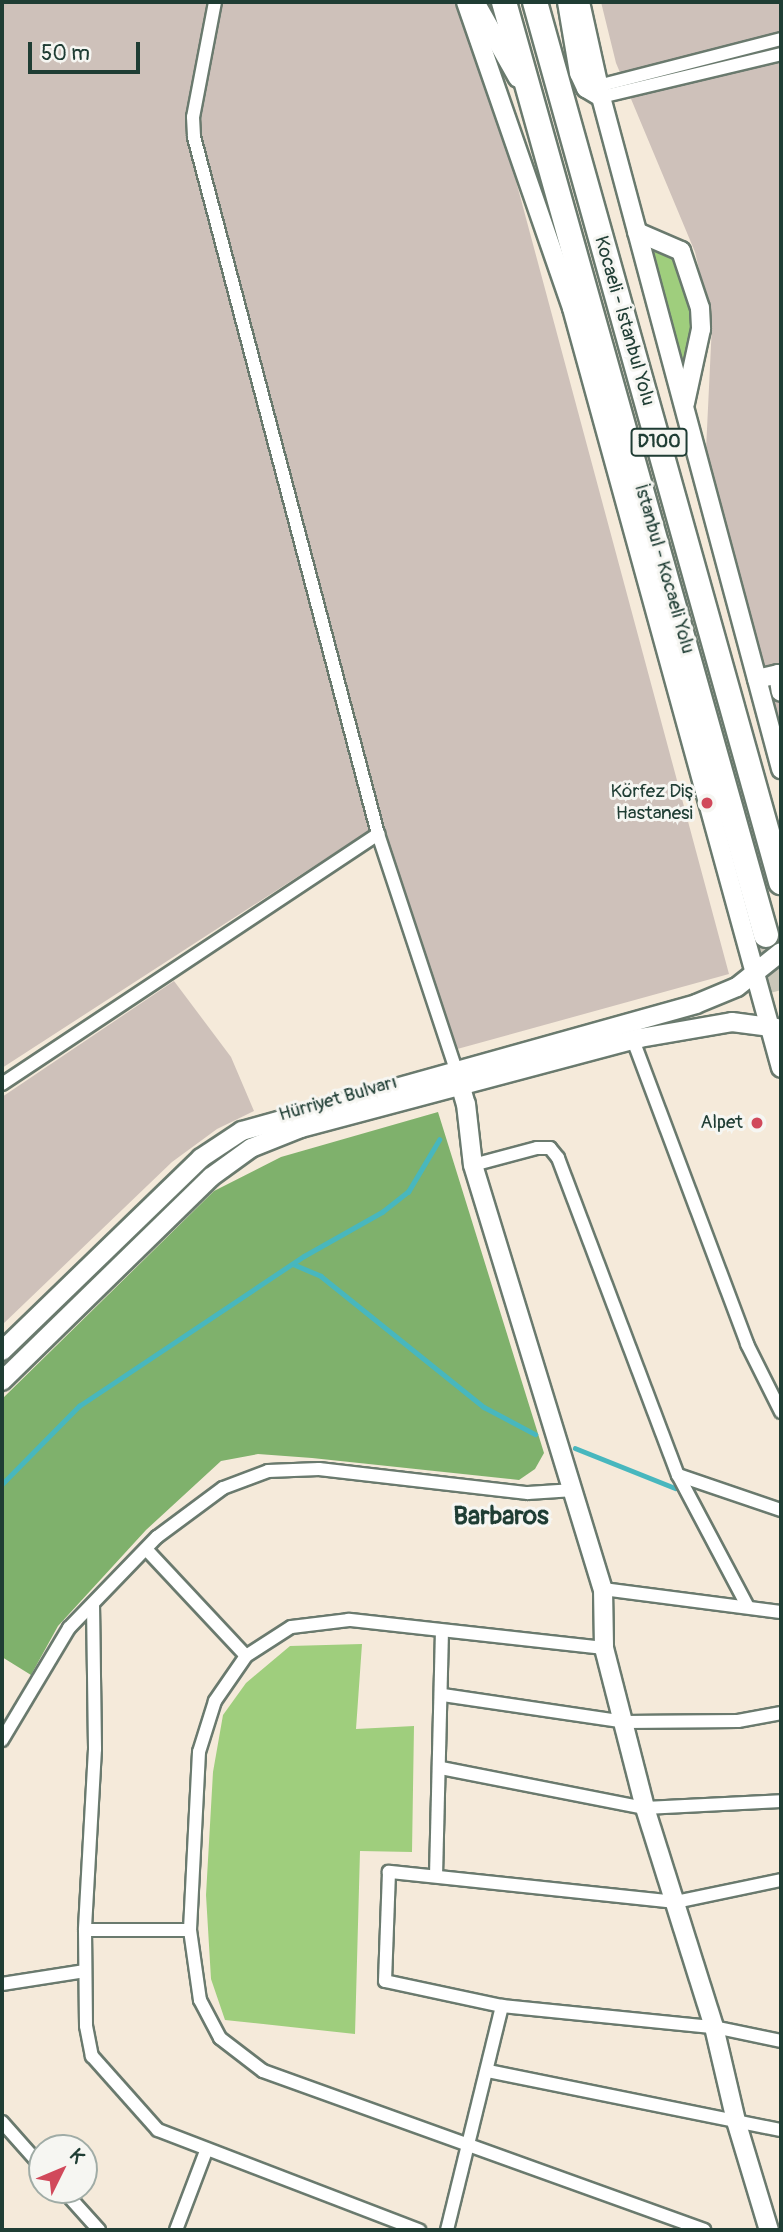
<!DOCTYPE html>
<html>
<head>
<meta charset="utf-8">
<style>
  body { margin:0 }
  #map { position:relative; width:783px; height:2232px; overflow:hidden; background:#f5eada; font-family:Pangolin,sans-serif }
  div>[style] { position:absolute }
  .industrial>* { inset:0; background:#cec1ba }
  .green>* { inset:0; background:#9fce7d }
  .forest>* { inset:0; background:#7fb16c }
  .stream>* { height:4.5px; margin:-2.25px; padding:0 2.25px; transform-origin:2.25px; border-radius:2.25px; background:#48b7be }
  .highway-tunnel>* { height:24px; margin-top:-12px; transform-origin:0; background:repeating-linear-gradient(90deg,#cac7b9 0 24px,transparent 0 36px) }
  .roads { filter:drop-shadow(2px 0 #6a7a6e) drop-shadow(-2px 0 #6a7a6e) drop-shadow(0 2px #6a7a6e) drop-shadow(0 -2px #6a7a6e) }
  .street>* { height:12px; margin:-6px; padding:0 6px; transform-origin:6px; border-radius:6px; background:#fff }
  .secondary>* { height:18px; margin:-9px; padding:0 9px; transform-origin:9px; border-radius:9px; background:#fff }
  .highway>* { height:24px; margin:-12px; padding:0 12px; transform-origin:12px; border-radius:12px; background:#fff }
  .dots>* { width:19px; height:19px; translate:-50% -50%; box-sizing:border-box; border:4px solid #f6f6f2; border-radius:50% }
  span { translate:-50% -50%; white-space:nowrap; text-align:center; line-height:1.15; -webkit-text-stroke:6px #f6f6f2; paint-order:stroke }
  .shield-label span { padding:2px 5px; background:#f6f6f2; border:2px solid; border-radius:5px; -webkit-text-stroke-width:0 }
  .shield-label { font-size:18px; color:#1f3d34; font-weight:700 }
  .street-label { font-size:19px; color:#1f3d34 }
  .poi-label { font-size:19px; color:#1f3d34 }
  .right { translate:-100% -50%; text-align:right }
  .district-label { font-size:26px; color:#1f3d34; font-weight:700 }
  .frame { position:absolute; inset:0; border:4px solid #1f3d34; pointer-events:none }
  .north { position:absolute; left:28px; top:2134px; width:70px; height:70px; box-sizing:border-box; background:#f6f6f2; border:2px solid #a0aca6; border-radius:50%; rotate:47deg; font-size:19px; font-weight:700; line-height:28px; text-align:center; color:#1f3d34 }
  .north::after { content:''; display:block; margin:auto; width:24px; height:32px; background:#d1495b; clip-path:polygon(50% 0,100% 100%,50% 72%,0 100%) }
  .scale { position:absolute; left:28px; top:42px; width:112px; height:32px; box-sizing:border-box; border:4px solid #1f3d34; border-top:0; padding-left:9px; font-size:21px; line-height:24px; white-space:nowrap; color:#1f3d34; -webkit-text-stroke:5px #f6f6f2; paint-order:stroke }
</style>
</head>
<body>
<div id="map">
  <div class="industrial">
    <i style="clip-path:polygon(2px 2px,455px 2px,505px 140px,729px 974px,450px 1051px,378px 834px,362px 835px,2px 1068px)"></i>
    <i style="clip-path:polygon(601px 2px,781px 2px,781px 726px,706px 450px,712px 324px,695px 252px,616px 63px)"></i>
    <i style="clip-path:polygon(174px 981px,231px 1057px,254px 1111px,217px 1129px,172px 1162px,2px 1325px,2px 1097px)"></i>
  </div>
  <div class="green">
    <i style="clip-path:polygon(637px 232px,681px 251px,700px 308px,684px 407px)"></i>
    <i style="clip-path:polygon(362px 1644px,356px 1729px,414px 1726px,412px 1852px,360px 1851px,355px 2034px,225px 2020px,211px 1979px,206px 1895px,213px 1772px,223px 1715px,246px 1683px,290px 1646px)"></i>
  </div>
  <div class="forest">
    <i style="clip-path:polygon(438px 1112px,544px 1453px,535px 1469px,519px 1480px,312px 1458px,258px 1454px,221px 1461px,146px 1530px,58px 1626px,31px 1675px,2px 1657px,2px 1399px,214px 1191px,281px 1157px)"></i>
  </div>
  <div class="stream">
    <i style="left:293px;top:1264px;width:30px;rotate:23deg"></i>
    <i style="left:321px;top:1276px;width:209px;rotate:38.8deg"></i>
    <i style="left:484px;top:1407px;width:58px;rotate:27.9deg"></i>
    <i style="left:575px;top:1448px;width:108px;rotate:21.8deg"></i>
    <i style="left:2px;top:1484px;width:110px;rotate:-45.4deg"></i>
    <i style="left:79px;top:1406px;width:270px;rotate:-33.7deg"></i>
    <i style="left:304px;top:1256px;width:90px;rotate:-29.4deg"></i>
    <i style="left:382px;top:1212px;width:33px;rotate:-38deg"></i>
    <i style="left:408px;top:1192px;width:61px;rotate:-59.2deg"></i>
  </div>
  <div class="highway-tunnel">
    <i style="left:766px;top:935px;width:57px;rotate:74.7deg"></i>
  </div>
  <div class="roads">
    <div class="street">
      <i style="left:215px;top:2px;width:117px;rotate:100.8deg"></i>
      <i style="left:193px;top:117px;width:20px;rotate:87deg"></i>
      <i style="left:194px;top:137px;width:721px;rotate:75.21deg"></i>
      <i style="left:378px;top:834px;width:249px;rotate:71.7deg"></i>
      <i style="left:598px;top:86px;width:189px;rotate:-14.4deg"></i>
      <i style="left:601px;top:97px;width:185px;rotate:-13.4deg"></i>
      <i style="left:633px;top:1040px;width:325px;rotate:69.4deg"></i>
      <i style="left:747px;top:1344px;width:76px;rotate:63.4deg"></i>
      <i style="left:2px;top:1084px;width:452px;rotate:-33.6deg"></i>
      <i style="left:473px;top:1165px;width:66px;rotate:-14.9deg"></i>
      <i style="left:537px;top:1148px;width:13px"></i>
      <i style="left:550px;top:1148px;width:13px;rotate:51deg"></i>
      <i style="left:558px;top:1158px;width:339px;rotate:69.3deg"></i>
      <i style="left:678px;top:1475px;width:149px;rotate:62.1deg"></i>
      <i style="left:678px;top:1475px;width:109px;rotate:18.8deg"></i>
      <i style="left:146px;top:1549px;width:146px;rotate:46.9deg"></i>
      <i style="left:603px;top:1589px;width:179px;rotate:7.4deg"></i>
      <i style="left:93px;top:1604px;width:145px;rotate:89.2deg"></i>
      <i style="left:95px;top:1749px;width:181px;rotate:93.2deg"></i>
      <i style="left:85px;top:1930px;width:96px;rotate:89.4deg"></i>
      <i style="left:86px;top:2026px;width:31px;rotate:79deg"></i>
      <i style="left:92px;top:2056px;width:99px;rotate:48.3deg"></i>
      <i style="left:158px;top:2130px;width:280px;rotate:21deg"></i>
      <i style="left:604px;top:1648px;width:257px;rotate:-173.7deg"></i>
      <i style="left:349px;top:1620px;width:58px;rotate:173.1deg"></i>
      <i style="left:291px;top:1627px;width:54px;rotate:147.2deg"></i>
      <i style="left:246px;top:1656px;width:55px;rotate:124.6deg"></i>
      <i style="left:215px;top:1701px;width:53px;rotate:107.4deg"></i>
      <i style="left:199px;top:1752px;width:178px;rotate:92.9deg"></i>
      <i style="left:190px;top:1930px;width:71px;rotate:81.9deg"></i>
      <i style="left:200px;top:2000px;width:43px;rotate:62.2deg"></i>
      <i style="left:220px;top:2038px;width:54px;rotate:37.5deg"></i>
      <i style="left:263px;top:2071px;width:469px;rotate:19.8deg"></i>
      <i style="left:443px;top:1695px;width:184px;rotate:8.4deg"></i>
      <i style="left:625px;top:1722px;width:113px;rotate:-0.5deg"></i>
      <i style="left:738px;top:1721px;width:44px;rotate:-10.5deg"></i>
      <i style="left:2px;top:1740px;width:131px;rotate:-59.1deg"></i>
      <i style="left:69px;top:1628px;width:127px;rotate:-46deg"></i>
      <i style="left:157px;top:1537px;width:82px;rotate:-36.6deg"></i>
      <i style="left:223px;top:1488px;width:48px;rotate:-20.7deg"></i>
      <i style="left:268px;top:1471px;width:51px;rotate:-2.2deg"></i>
      <i style="left:319px;top:1469px;width:210px;rotate:6.6deg"></i>
      <i style="left:528px;top:1493px;width:46px;rotate:-3.7deg"></i>
      <i style="left:441px;top:1768px;width:208px;rotate:11.1deg"></i>
      <i style="left:645px;top:1808px;width:136px;rotate:-2.9deg"></i>
      <i style="left:436px;top:1876px;width:244px;rotate:-88.6deg"></i>
      <i style="left:781px;top:1880px;width:107px;rotate:168.2deg"></i>
      <i style="left:676px;top:1902px;width:289px;rotate:-174deg"></i>
      <i style="left:389px;top:1872px;width:109px;rotate:92.1deg"></i>
      <i style="left:385px;top:1981px;width:120px;rotate:12.1deg"></i>
      <i style="left:502px;top:2006px;width:213px;rotate:5.7deg"></i>
      <i style="left:714px;top:2027px;width:68px;rotate:11.8deg"></i>
      <i style="left:85px;top:1930px;width:105px"></i>
      <i style="left:2px;top:1984px;width:84px;rotate:-8.9deg"></i>
      <i style="left:488px;top:2071px;width:299px;rotate:11.4deg"></i>
      <i style="left:2px;top:2122px;width:60px;rotate:48.4deg"></i>
      <i style="left:63px;top:2190px;width:54px;rotate:48deg"></i>
      <i style="left:176px;top:2230px;width:85px;rotate:-69.2deg"></i>
      <i style="left:447px;top:2230px;width:231px;rotate:-76.2deg"></i>
    </div>
    <div class="secondary">
      <i style="left:466px;top:2px;width:324px;rotate:70.9deg"></i>
      <i style="left:572px;top:308px;width:788px;rotate:74.62deg"></i>
      <i style="left:475px;top:2px;width:87px;rotate:60.5deg"></i>
      <i style="left:567px;top:2px;width:72px;rotate:80.4deg"></i>
      <i style="left:579px;top:73px;width:17px;rotate:65deg"></i>
      <i style="left:586px;top:88px;width:17px;rotate:31deg"></i>
      <i style="left:580px;top:2px;width:97px;rotate:77.5deg"></i>
      <i style="left:601px;top:97px;width:696px;rotate:75deg"></i>
      <i style="left:637px;top:232px;width:48px;rotate:23.4deg"></i>
      <i style="left:681px;top:251px;width:60px;rotate:71.6deg"></i>
      <i style="left:700px;top:308px;width:21px;rotate:87deg"></i>
      <i style="left:701px;top:329px;width:76px;rotate:102.2deg"></i>
      <i style="left:757px;top:679px;width:22px;rotate:-13deg"></i>
      <i style="left:778px;top:674px;width:18px;rotate:81deg"></i>
      <i style="left:456px;top:1070px;width:35px;rotate:74deg"></i>
      <i style="left:466px;top:1104px;width:61px;rotate:83.5deg"></i>
      <i style="left:473px;top:1165px;width:443px;rotate:73deg"></i>
      <i style="left:603px;top:1589px;width:59px;rotate:89deg"></i>
      <i style="left:604px;top:1648px;width:165px;rotate:75.6deg"></i>
      <i style="left:645px;top:1808px;width:230px;rotate:72.5deg"></i>
      <i style="left:714px;top:2027px;width:97px;rotate:76.8deg"></i>
      <i style="left:736px;top:2121px;width:114px;rotate:73.2deg"></i>
      <i style="left:2px;top:1351px;width:277px;rotate:-44.1deg"></i>
      <i style="left:201px;top:1158px;width:49px;rotate:-33.4deg"></i>
      <i style="left:242px;top:1131px;width:471px;rotate:-15.6deg"></i>
      <i style="left:696px;top:1004px;width:44px;rotate:-22.5deg"></i>
      <i style="left:737px;top:987px;width:56px;rotate:-38.5deg"></i>
      <i style="left:2px;top:1381px;width:292px;rotate:-44.3deg"></i>
      <i style="left:211px;top:1177px;width:49px;rotate:-35.9deg"></i>
      <i style="left:251px;top:1148px;width:54px;rotate:-21.8deg"></i>
      <i style="left:301px;top:1128px;width:351px;rotate:-14.9deg"></i>
      <i style="left:640px;top:1038px;width:93px;rotate:-9.9deg"></i>
      <i style="left:732px;top:1022px;width:45px;rotate:7.6deg"></i>
    </div>
    <div class="highway">
      <i style="left:504px;top:2px;width:969px;rotate:74.31deg"></i>
      <i style="left:535px;top:2px;width:914px;rotate:74.38deg"></i>
    </div>
  </div>
  <div class="dots">
    <i style="left:707px;top:803px;background:#d1495b"></i>
    <i style="left:757px;top:1123px;background:#d1495b"></i>
  </div>
  <div class="shield-label">
    <span style="left:659px;top:442px">D100</span>
  </div>
  <div class="street-label">
    <span style="left:624px;top:321px;rotate:74deg">Kocaeli - İstanbul Yolu</span>
    <span style="left:664px;top:569px;rotate:74deg">İstanbul - Kocaeli Yolu</span>
    <span style="left:338px;top:1099px;rotate:-16deg">Hürriyet Bulvarı</span>
  </div>
  <div class="poi-label">
    <span class="right" style="left:693px;top:803px">Körfez Diş<br>Hastanesi</span>
    <span class="right" style="left:743px;top:1123px">Alpet</span>
  </div>
  <div class="district-label">
    <span style="left:501px;top:1517px">Barbaros</span>
  </div>
  <div class="frame"></div>
  <div class="north">K</div>
  <div class="scale">50 m</div>
</div>
</body>
</html>
